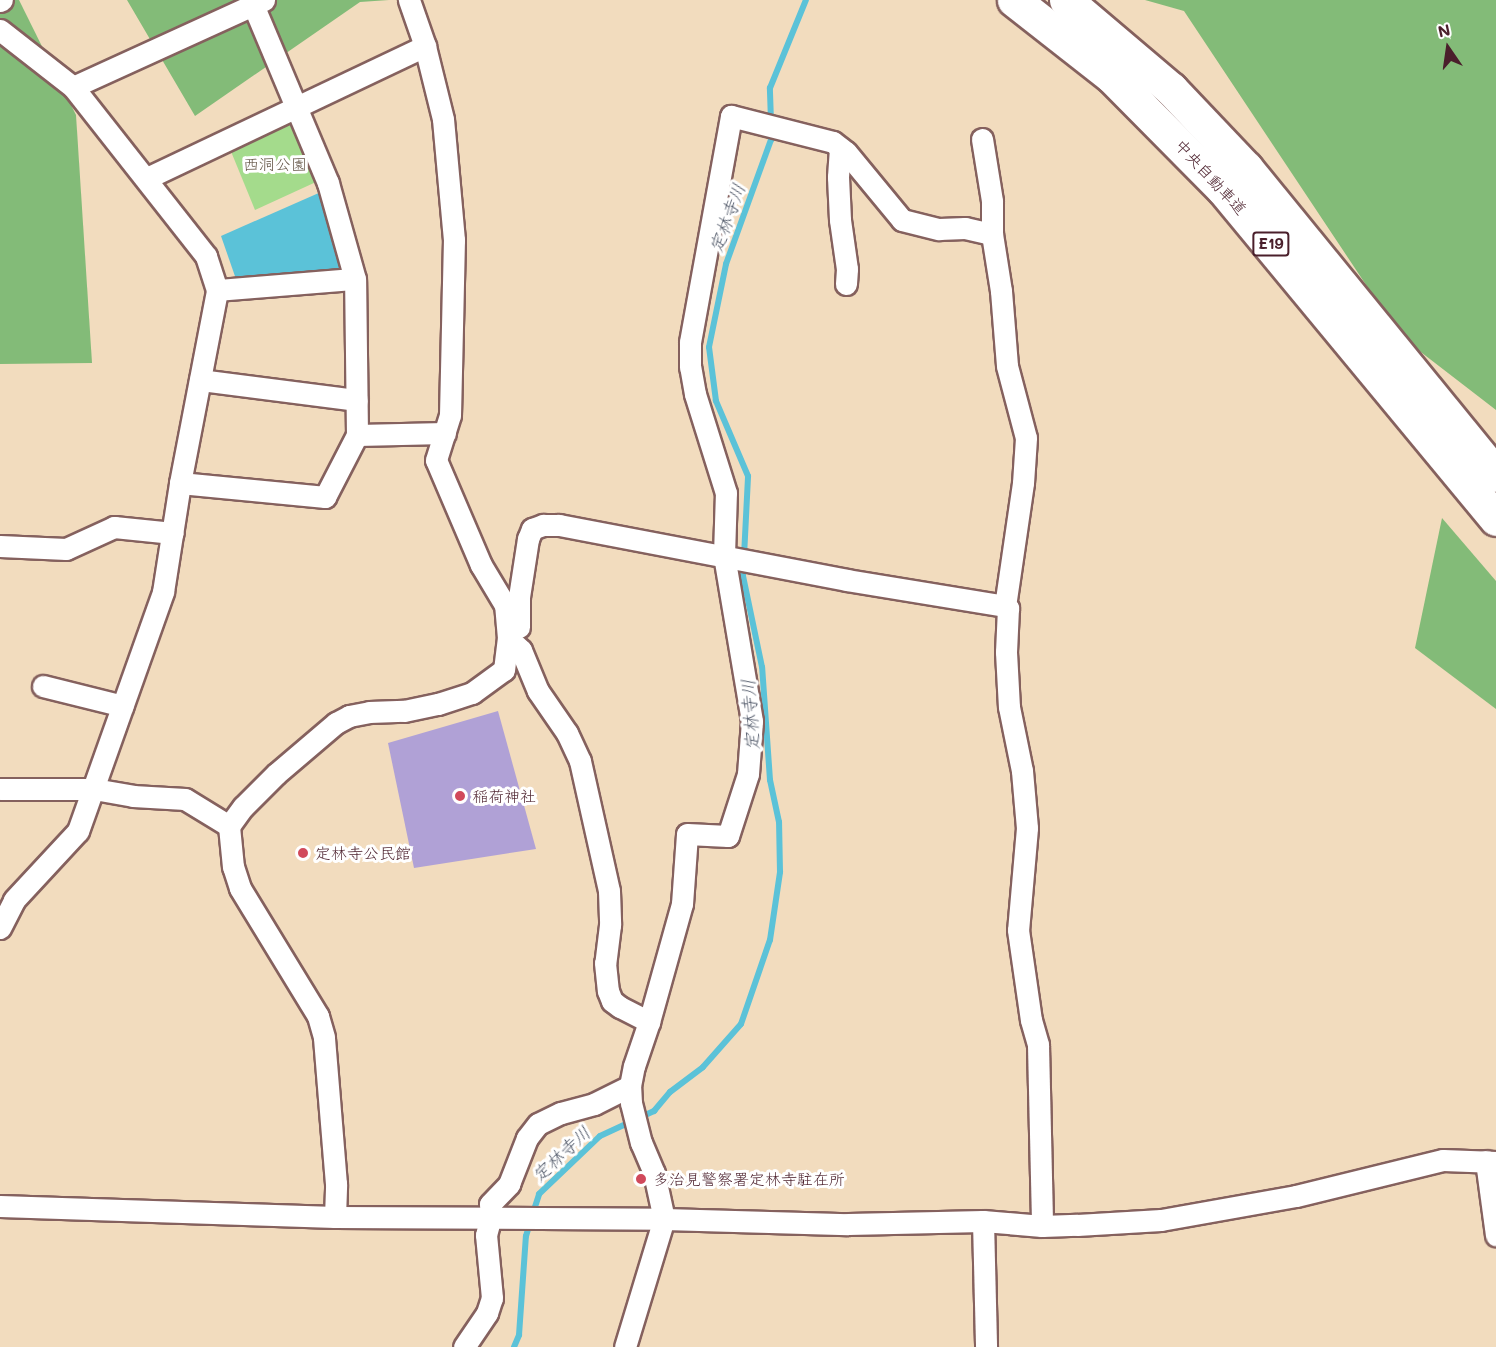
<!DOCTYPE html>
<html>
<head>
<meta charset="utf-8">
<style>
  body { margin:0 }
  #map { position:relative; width:1496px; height:1347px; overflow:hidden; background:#f2dcbe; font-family:Mali,"Klee One",sans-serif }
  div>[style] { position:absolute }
  .green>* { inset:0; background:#a4db8c }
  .forest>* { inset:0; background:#83bb78 }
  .water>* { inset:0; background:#5bc2d8 }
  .stream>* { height:6px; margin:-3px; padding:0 3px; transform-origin:3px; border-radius:3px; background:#5bc2d8 }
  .building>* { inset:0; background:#b0a1d6 }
  .roads { filter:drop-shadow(2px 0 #85615e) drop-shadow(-2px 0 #85615e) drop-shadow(0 2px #85615e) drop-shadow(0 -2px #85615e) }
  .minor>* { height:21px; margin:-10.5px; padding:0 10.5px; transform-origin:10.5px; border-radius:10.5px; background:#fff }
  .motorway>* { height:33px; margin:-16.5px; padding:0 16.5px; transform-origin:16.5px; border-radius:16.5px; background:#fff }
  .dots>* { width:16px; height:16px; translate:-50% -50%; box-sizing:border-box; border:3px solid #fff; border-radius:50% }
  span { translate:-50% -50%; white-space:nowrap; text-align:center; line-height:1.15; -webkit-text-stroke:6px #fff; paint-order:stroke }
  .shield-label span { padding:2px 4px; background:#fff; border:2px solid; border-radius:4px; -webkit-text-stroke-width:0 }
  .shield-label { font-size:15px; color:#4a1f2b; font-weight:700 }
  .park-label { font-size:16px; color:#655748 }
  .street-label { font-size:16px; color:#4a1f2b }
  .poi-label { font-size:16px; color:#4a1f2b }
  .left { translate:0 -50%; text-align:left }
  .water-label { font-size:18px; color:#505868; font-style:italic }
  .north { position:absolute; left:1418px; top:18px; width:60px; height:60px; -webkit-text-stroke:4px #fff; paint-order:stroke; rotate:347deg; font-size:16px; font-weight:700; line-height:24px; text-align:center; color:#4a1f2b }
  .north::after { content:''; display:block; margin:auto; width:21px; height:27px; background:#4a1f2b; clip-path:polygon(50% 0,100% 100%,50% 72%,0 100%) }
</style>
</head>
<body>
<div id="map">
  <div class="green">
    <i style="clip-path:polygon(295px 116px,316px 182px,255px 210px,230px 149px)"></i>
  </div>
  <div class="forest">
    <i style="clip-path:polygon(0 0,19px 0,76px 115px,92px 363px,0 364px)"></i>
    <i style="clip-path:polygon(127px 0,389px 0,360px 2px,195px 116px)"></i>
    <i style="clip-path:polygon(1145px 0,1496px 0,1496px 410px,1400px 336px,1184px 11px)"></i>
    <i style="clip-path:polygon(1442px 518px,1496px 581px,1496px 709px,1415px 648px)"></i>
  </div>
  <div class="water">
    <i style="clip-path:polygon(321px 192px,347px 273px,237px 282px,221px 236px)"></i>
  </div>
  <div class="stream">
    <i style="left:771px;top:121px;width:33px;rotate:-92deg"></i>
    <i style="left:770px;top:88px;width:95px;rotate:-67.8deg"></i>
    <i style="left:533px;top:1213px;width:20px;rotate:-72deg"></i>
    <i style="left:539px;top:1194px;width:84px;rotate:-43.6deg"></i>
    <i style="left:600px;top:1136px;width:60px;rotate:-24.8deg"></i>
    <i style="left:654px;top:1111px;width:25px;rotate:-50deg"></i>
    <i style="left:670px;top:1092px;width:41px;rotate:-37.1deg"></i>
    <i style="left:703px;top:1067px;width:57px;rotate:-48.5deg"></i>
    <i style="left:741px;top:1024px;width:89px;rotate:-71deg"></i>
    <i style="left:770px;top:940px;width:69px;rotate:-81.6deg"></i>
    <i style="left:780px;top:872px;width:50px;rotate:-91.1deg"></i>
    <i style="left:779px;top:822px;width:43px;rotate:-102.1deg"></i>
    <i style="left:770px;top:780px;width:113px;rotate:-94deg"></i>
    <i style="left:762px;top:667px;width:93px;rotate:-101.8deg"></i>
    <i style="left:743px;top:576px;width:100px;rotate:-87.1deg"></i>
    <i style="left:748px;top:476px;width:82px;rotate:-113.1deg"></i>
    <i style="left:716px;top:401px;width:54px;rotate:-97.4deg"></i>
    <i style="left:709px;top:347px;width:85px;rotate:-78.4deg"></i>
    <i style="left:726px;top:264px;width:132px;rotate:-70.1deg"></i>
    <i style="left:771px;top:140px;width:9px;rotate:-90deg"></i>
    <i style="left:514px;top:1347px;width:13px;rotate:-67deg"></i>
    <i style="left:519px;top:1335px;width:99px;rotate:-86deg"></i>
    <i style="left:526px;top:1236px;width:14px;rotate:-73deg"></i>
  </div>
  <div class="building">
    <i style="clip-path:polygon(498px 711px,536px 849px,414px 868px,388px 743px)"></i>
  </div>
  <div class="roads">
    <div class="minor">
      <i style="left:0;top:1px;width:2px;rotate:-27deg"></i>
      <i style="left:0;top:30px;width:93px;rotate:38deg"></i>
      <i style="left:982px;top:139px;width:63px;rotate:80.8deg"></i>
      <i style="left:992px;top:201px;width:33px;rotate:90deg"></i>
      <i style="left:992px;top:234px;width:58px;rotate:81deg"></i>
      <i style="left:1001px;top:291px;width:75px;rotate:85.4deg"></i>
      <i style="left:1007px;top:366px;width:74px;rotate:75.2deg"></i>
      <i style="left:1026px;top:438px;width:45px;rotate:93.8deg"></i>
      <i style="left:1023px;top:483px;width:124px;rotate:98.3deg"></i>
      <i style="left:1005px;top:606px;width:4px;rotate:34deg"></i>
      <i style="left:1008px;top:608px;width:44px;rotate:92.6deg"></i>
      <i style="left:1006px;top:652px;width:55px;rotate:86.9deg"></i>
      <i style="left:1009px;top:707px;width:65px;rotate:78.5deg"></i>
      <i style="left:1022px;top:771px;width:57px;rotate:85deg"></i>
      <i style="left:1027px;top:828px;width:102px;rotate:95deg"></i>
      <i style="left:1018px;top:930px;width:91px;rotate:81.8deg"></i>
      <i style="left:1031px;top:1020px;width:26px;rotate:74deg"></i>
      <i style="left:1038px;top:1045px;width:181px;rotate:88.7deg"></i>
      <i style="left:840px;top:148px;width:29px;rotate:94deg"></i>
      <i style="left:838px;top:177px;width:43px;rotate:87.3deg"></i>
      <i style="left:840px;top:220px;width:49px;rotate:81.9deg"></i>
      <i style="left:847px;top:269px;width:15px;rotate:94deg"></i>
      <i style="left:147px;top:178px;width:308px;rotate:-25.4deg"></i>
      <i style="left:217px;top:290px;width:138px;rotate:-4.6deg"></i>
      <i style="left:200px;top:380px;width:158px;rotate:7.3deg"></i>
      <i style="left:357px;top:435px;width:88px;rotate:-1.3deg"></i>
      <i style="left:180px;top:483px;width:146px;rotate:5.5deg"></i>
      <i style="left:325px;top:497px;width:70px;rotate:-62.7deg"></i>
      <i style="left:357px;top:435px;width:156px;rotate:-90.7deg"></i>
      <i style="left:355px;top:279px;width:100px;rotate:-105.7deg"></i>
      <i style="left:328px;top:183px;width:193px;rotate:-112.8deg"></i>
      <i style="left:0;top:546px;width:66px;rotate:2.6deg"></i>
      <i style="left:66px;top:549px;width:53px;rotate:-24.6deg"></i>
      <i style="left:114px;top:527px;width:59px;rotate:5.8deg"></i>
      <i style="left:519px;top:627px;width:30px;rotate:-90deg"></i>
      <i style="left:519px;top:597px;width:59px;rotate:-81.2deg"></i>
      <i style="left:528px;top:539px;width:11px;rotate:-68deg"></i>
      <i style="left:532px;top:529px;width:12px;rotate:-20deg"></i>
      <i style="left:543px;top:525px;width:16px"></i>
      <i style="left:559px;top:525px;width:293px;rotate:10.8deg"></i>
      <i style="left:847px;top:580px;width:160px;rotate:9.3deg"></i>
      <i style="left:508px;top:638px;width:18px;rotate:43deg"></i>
      <i style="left:521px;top:650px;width:44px;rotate:67.5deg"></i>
      <i style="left:538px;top:691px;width:51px;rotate:55.4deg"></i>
      <i style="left:567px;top:733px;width:31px;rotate:65deg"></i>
      <i style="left:580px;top:761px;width:133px;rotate:77.4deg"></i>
      <i style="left:609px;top:891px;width:34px;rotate:88deg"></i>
      <i style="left:610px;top:925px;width:38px;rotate:97deg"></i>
      <i style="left:605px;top:963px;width:28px;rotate:84deg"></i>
      <i style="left:608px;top:991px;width:11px;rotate:68deg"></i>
      <i style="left:612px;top:1001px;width:10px;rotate:37deg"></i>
      <i style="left:620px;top:1007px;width:33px;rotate:27deg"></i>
      <i style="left:43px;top:686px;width:82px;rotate:14deg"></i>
      <i style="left:0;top:789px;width:94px"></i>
      <i style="left:94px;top:789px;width:40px;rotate:10deg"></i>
      <i style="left:133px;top:796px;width:52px;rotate:3.3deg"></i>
      <i style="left:185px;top:799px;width:52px;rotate:31.5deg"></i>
      <i style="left:0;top:928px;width:31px;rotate:-63deg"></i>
      <i style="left:14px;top:900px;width:94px;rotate:-47.2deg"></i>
      <i style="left:78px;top:831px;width:254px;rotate:-70.4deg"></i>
      <i style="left:163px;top:592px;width:110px;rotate:-81.1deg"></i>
      <i style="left:180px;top:483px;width:197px;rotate:-79.1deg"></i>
      <i style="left:217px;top:290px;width:36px;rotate:-108deg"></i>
      <i style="left:206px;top:256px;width:215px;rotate:-128.2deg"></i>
      <i style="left:73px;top:87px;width:210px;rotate:-24.5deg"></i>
      <i style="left:1486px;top:1161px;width:75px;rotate:82.3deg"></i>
      <i style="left:0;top:1206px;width:335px;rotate:1.9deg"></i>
      <i style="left:335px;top:1217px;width:329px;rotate:0.3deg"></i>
      <i style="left:664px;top:1219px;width:184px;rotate:1.6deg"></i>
      <i style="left:848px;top:1224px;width:135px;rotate:-1.3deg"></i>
      <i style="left:983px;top:1221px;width:59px;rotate:4.8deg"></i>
      <i style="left:1042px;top:1226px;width:35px;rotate:-2deg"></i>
      <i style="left:1077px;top:1225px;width:84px;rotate:-3.4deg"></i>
      <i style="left:1161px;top:1220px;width:137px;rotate:-10.1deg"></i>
      <i style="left:1296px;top:1196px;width:151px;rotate:-13.8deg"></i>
      <i style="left:1443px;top:1160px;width:53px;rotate:2.2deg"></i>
      <i style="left:335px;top:1217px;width:33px;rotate:-88deg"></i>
      <i style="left:336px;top:1184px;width:147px;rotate:-94.7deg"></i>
      <i style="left:324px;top:1037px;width:22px;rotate:-106deg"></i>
      <i style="left:318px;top:1016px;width:150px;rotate:-121.4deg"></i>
      <i style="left:240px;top:888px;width:22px;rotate:-108deg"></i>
      <i style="left:233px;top:867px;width:41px;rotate:-95.6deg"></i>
      <i style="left:229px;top:826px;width:24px;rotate:-54deg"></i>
      <i style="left:243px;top:807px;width:47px;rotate:-45deg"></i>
      <i style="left:276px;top:774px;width:79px;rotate:-40.4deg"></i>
      <i style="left:336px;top:723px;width:15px;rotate:-28deg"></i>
      <i style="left:349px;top:716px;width:20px;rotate:-11deg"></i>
      <i style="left:369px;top:712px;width:35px;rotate:-2deg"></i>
      <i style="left:404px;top:711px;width:35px;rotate:-12deg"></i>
      <i style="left:438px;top:704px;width:36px;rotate:-18deg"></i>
      <i style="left:472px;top:693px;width:39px;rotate:-36deg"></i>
      <i style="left:504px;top:670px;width:32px;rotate:-83deg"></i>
      <i style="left:508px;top:638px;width:33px;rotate:-95deg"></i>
      <i style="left:505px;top:605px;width:47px;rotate:-121deg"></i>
      <i style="left:481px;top:565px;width:114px;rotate:-113.2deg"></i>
      <i style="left:436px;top:460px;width:47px;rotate:-72.7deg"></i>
      <i style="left:450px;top:415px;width:175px;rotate:-88.7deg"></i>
      <i style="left:454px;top:240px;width:121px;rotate:-95.2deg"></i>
      <i style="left:443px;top:119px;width:75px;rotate:-103.9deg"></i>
      <i style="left:425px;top:46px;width:49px;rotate:-109.2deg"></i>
      <i style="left:983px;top:1221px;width:126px;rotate:88.6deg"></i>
      <i style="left:464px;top:1347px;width:41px;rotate:-55.9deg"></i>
      <i style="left:487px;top:1313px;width:16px;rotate:-72deg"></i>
      <i style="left:492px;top:1298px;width:63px;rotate:-95.4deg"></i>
      <i style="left:486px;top:1235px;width:23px;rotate:-75deg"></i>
      <i style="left:492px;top:1213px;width:9px;rotate:-103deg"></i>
      <i style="left:490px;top:1204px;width:28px;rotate:-46deg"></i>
      <i style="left:509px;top:1184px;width:49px;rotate:-68.6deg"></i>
      <i style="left:527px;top:1138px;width:18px;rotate:-52deg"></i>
      <i style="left:538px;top:1124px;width:25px;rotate:-26deg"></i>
      <i style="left:561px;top:1113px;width:34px;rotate:-15deg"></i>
      <i style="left:594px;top:1104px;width:40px;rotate:-26.6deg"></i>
      <i style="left:625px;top:1347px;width:134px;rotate:-73.1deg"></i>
      <i style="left:664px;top:1219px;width:47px;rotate:-102.3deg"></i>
      <i style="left:654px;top:1173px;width:33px;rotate:-113deg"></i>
      <i style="left:641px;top:1143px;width:41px;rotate:-104deg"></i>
      <i style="left:631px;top:1103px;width:17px;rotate:-93deg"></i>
      <i style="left:630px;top:1086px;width:20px;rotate:-79deg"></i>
      <i style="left:634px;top:1066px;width:46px;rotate:-71.2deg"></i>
      <i style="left:649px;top:1022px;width:123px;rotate:-74.4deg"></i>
      <i style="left:682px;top:904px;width:70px;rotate:-85.9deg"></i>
      <i style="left:687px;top:834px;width:41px;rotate:2.8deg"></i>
      <i style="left:728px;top:836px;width:65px;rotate:-72.1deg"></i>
      <i style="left:748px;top:774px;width:53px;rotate:-85.7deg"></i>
      <i style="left:752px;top:721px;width:168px;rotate:-99.6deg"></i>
      <i style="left:724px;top:555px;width:62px;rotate:-88.2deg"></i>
      <i style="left:726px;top:493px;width:104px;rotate:-107.4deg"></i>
      <i style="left:695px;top:394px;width:27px;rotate:-100deg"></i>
      <i style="left:690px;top:367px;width:25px;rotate:-90deg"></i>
      <i style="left:690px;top:342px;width:230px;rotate:-79.7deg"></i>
      <i style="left:731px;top:116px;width:105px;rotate:14.3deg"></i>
      <i style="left:833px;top:142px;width:16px;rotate:38deg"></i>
      <i style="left:846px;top:152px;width:88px;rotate:50.5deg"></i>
      <i style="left:902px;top:220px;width:38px;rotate:14deg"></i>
      <i style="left:939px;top:229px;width:26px;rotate:-2deg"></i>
      <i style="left:965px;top:228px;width:28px;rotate:13deg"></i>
    </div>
    <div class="motorway">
      <i style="left:1014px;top:0;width:123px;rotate:38.1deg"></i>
      <i style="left:1111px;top:76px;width:159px;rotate:45.3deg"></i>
      <i style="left:1223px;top:189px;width:428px;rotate:50.4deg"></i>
      <i style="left:1066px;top:0;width:138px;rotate:40.3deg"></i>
      <i style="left:1171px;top:89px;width:109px;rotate:46.5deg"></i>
      <i style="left:1246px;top:168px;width:396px;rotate:50.8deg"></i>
    </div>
  </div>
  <div class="dots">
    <i style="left:460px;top:796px;background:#d1495b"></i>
    <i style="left:303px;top:853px;background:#d1495b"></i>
    <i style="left:641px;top:1179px;background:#d1495b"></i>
  </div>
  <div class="shield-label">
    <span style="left:1271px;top:244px">E19</span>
  </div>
  <div class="park-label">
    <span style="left:275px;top:164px">西洞公園</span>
  </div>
  <div class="street-label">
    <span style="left:1211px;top:177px;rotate:47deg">中央自動車道</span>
  </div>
  <div class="poi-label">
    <span class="left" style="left:472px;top:796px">稲荷神社</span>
    <span class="left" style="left:315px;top:853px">定林寺公民館</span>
    <span class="left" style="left:653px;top:1179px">多治見警察署定林寺駐在所</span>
  </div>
  <div class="water-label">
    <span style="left:727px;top:218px;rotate:-70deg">定林寺川</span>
    <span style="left:750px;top:715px;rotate:-94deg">定林寺川</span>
    <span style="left:561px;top:1154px;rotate:-43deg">定林寺川</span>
  </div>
  <div class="north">N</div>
</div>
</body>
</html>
